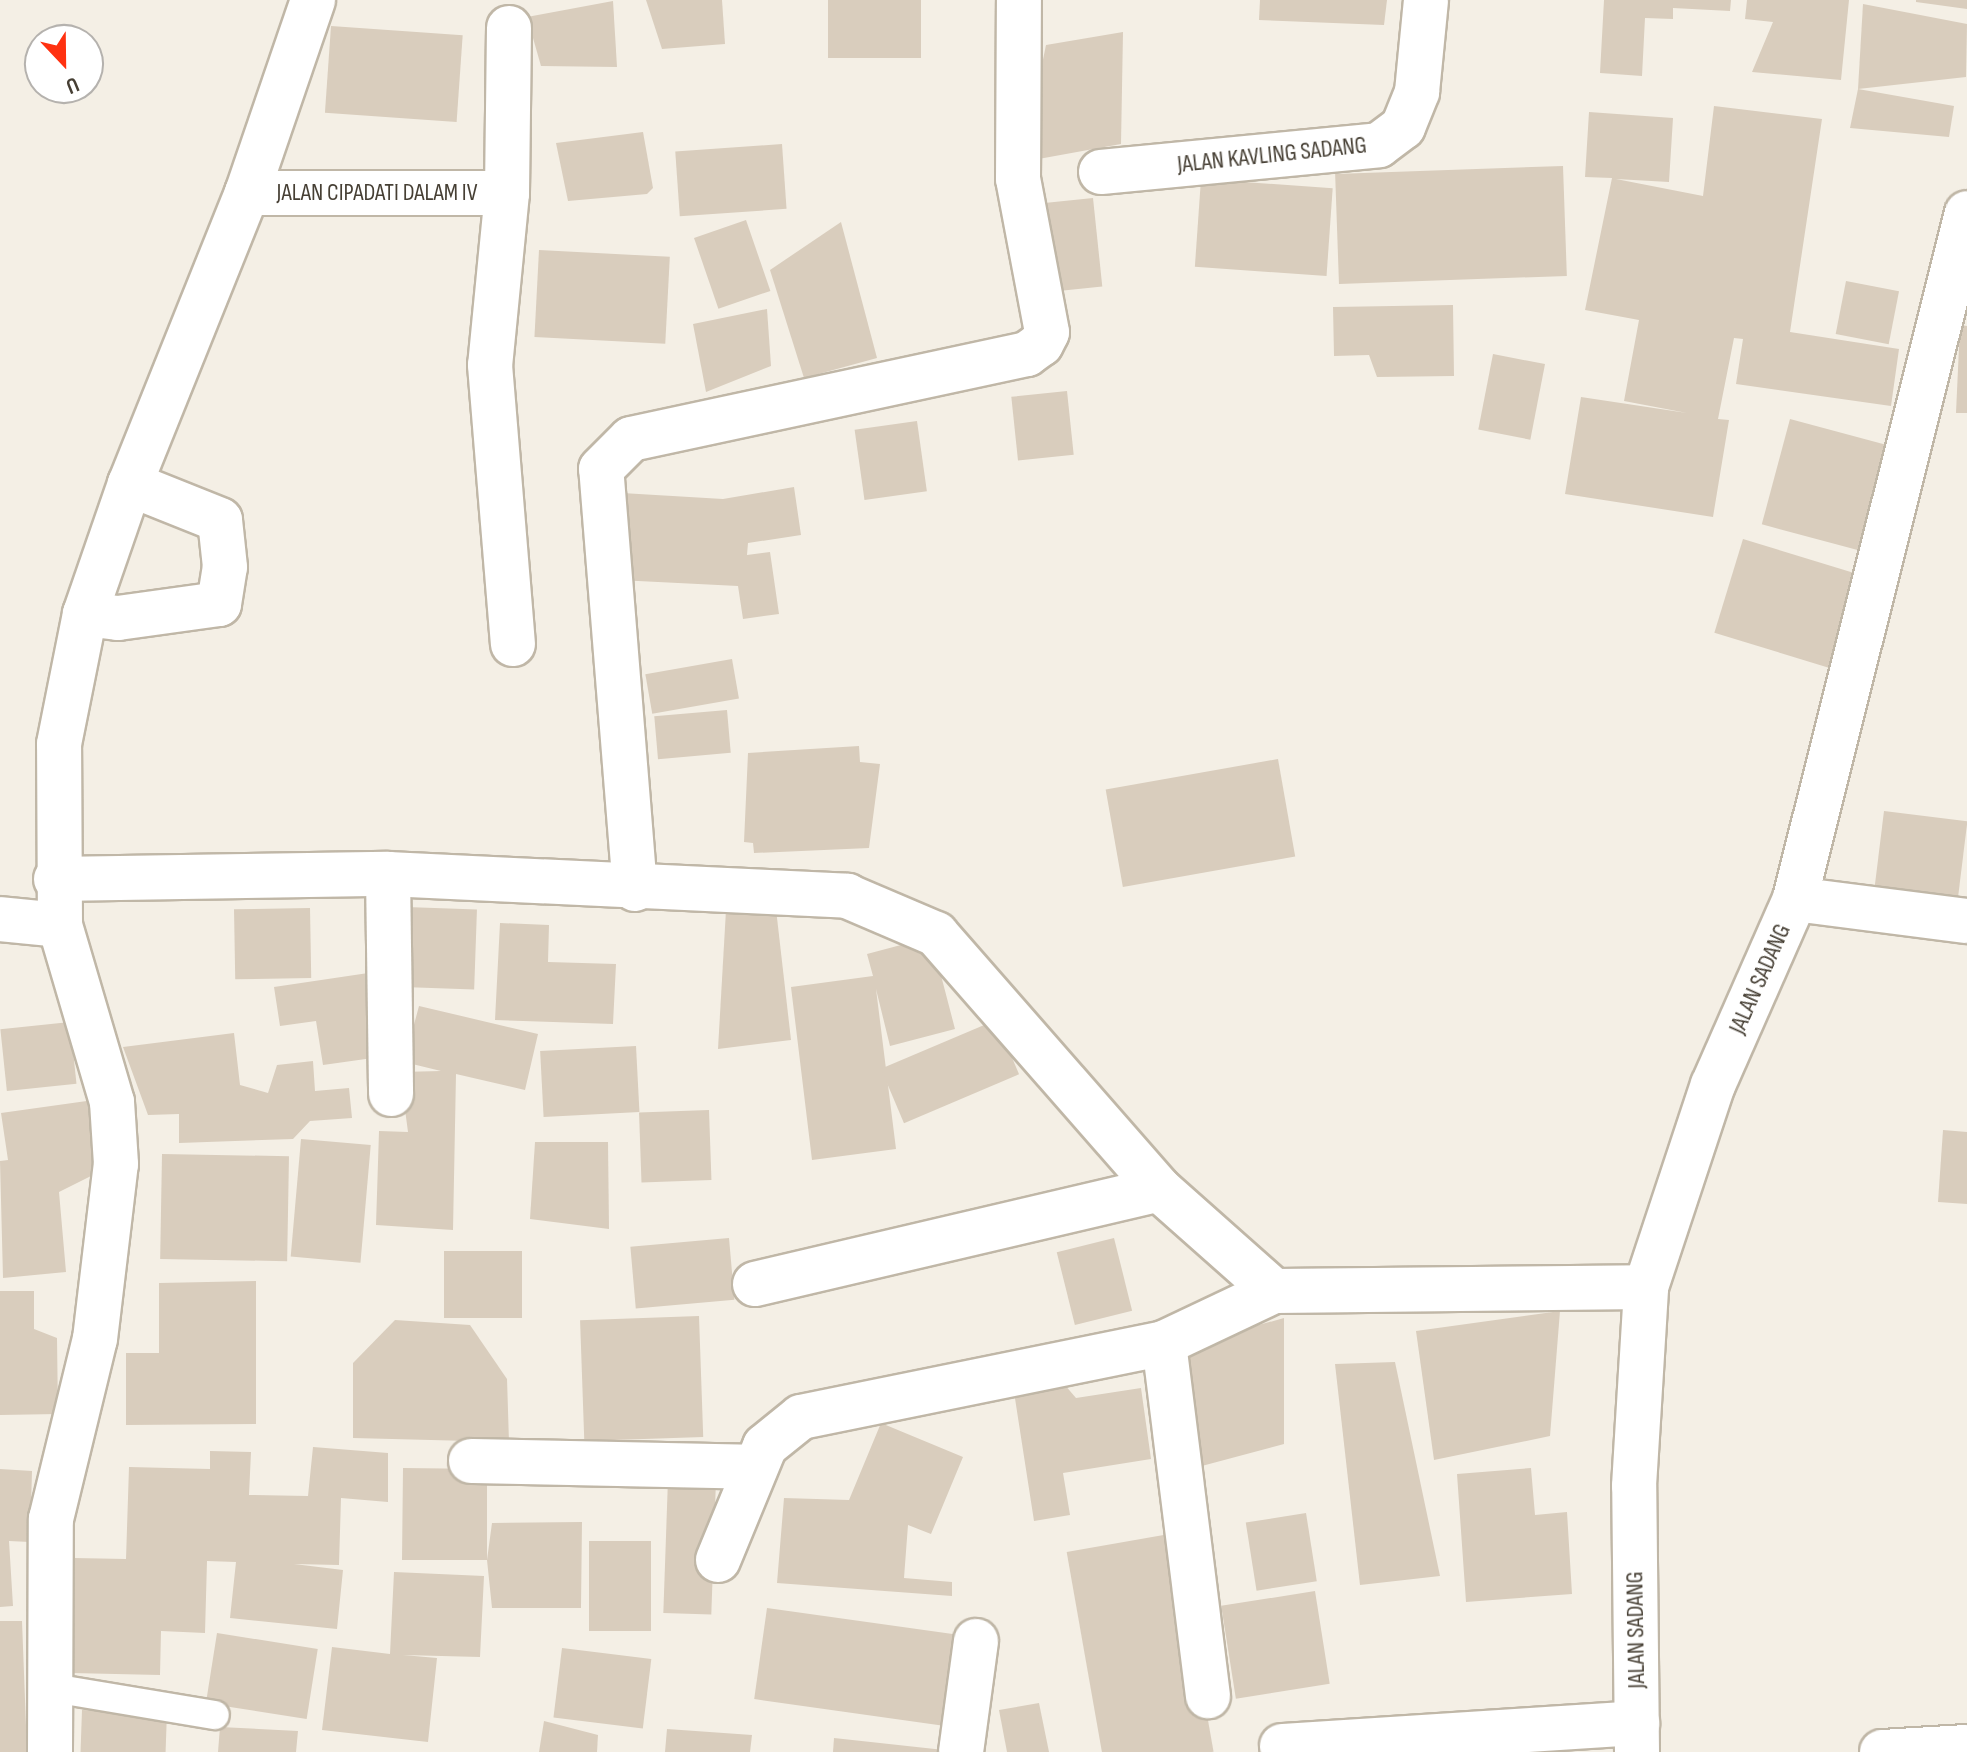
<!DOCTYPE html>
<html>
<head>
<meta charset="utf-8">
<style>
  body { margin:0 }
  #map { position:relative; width:1967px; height:1752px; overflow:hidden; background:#f4efe5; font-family:"Sofia Sans Condensed",sans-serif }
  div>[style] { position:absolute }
  .building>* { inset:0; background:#d9cdbd; transform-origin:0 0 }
  .roads { filter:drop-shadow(2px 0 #c0b7a7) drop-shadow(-2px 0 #c0b7a7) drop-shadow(0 2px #c0b7a7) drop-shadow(0 -2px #c0b7a7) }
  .service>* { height:28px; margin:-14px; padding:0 14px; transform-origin:14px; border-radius:14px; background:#fff }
  .minor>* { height:44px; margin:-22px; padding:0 22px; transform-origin:22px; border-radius:22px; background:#fff }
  span { translate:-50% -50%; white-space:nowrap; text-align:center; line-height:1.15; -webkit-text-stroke:8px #fff; paint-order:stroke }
  .street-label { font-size:24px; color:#463f34 }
  .north { position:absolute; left:24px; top:24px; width:80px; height:80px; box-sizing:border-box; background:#fff; border:2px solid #b5b2ae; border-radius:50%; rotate:158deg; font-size:22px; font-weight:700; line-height:32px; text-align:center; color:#463f34 }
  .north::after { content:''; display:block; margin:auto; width:28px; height:36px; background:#ff3110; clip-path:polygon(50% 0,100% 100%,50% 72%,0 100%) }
</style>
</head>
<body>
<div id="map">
  <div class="building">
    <i style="clip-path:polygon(646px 0,722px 0,725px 44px,662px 49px)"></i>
    <i style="left:828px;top:0;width:93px;height:58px"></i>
    <i style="clip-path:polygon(1260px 0,1387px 0,1384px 25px,1259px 20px)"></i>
    <i style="clip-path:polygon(1604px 0,1731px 0,1730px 11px,1673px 8px,1673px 19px,1645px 18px,1642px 76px,1600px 73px)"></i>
    <i style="clip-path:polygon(1747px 0,1849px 0,1841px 80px,1752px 72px,1773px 22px,1745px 19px)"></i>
    <i style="clip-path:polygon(1916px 0,1967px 0,1967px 9px,1916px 2px)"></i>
    <i style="clip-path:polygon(613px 1px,617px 67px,541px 66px,527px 17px)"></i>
    <i style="clip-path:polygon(1863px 4px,1967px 24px,1966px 77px,1858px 89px)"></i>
    <i style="left:331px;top:26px;width:132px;height:87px;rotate:4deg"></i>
    <i style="clip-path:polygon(1123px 32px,1121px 144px,1022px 162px,1046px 45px)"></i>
    <i style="clip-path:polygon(1858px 89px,1954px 106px,1949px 137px,1850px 128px)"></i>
    <i style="clip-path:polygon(1714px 106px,1822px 119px,1790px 332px,1899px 349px,1891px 406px,1736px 384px,1743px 339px,1734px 338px,1718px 419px,1729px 420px,1713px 517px,1565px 494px,1581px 397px,1687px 413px,1624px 401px,1639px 320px,1585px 310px,1612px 178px,1585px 177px,1589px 112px,1673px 118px,1669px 182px,1616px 179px,1703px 196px)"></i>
    <i style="clip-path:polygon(643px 132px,653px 188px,647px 194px,568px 201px,556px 143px)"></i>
    <i style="left:782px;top:144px;width:65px;height:107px;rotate:86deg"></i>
    <i style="left:1563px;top:166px;width:110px;height:228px;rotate:88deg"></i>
    <i style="left:1201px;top:179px;width:132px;height:88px;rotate:4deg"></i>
    <i style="left:1093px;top:198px;width:89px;height:56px;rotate:84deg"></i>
    <i style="left:746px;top:220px;width:75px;height:55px;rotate:71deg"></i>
    <i style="clip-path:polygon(841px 222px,877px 358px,804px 378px,770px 270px)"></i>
    <i style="left:539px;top:250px;width:131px;height:87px;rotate:3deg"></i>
    <i style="left:1846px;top:281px;width:54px;height:54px;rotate:11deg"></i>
    <i style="clip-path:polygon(1453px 305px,1454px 376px,1377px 377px,1369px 355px,1334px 356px,1333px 307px)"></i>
    <i style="clip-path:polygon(767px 309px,771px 366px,706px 392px,693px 324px)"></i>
    <i style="clip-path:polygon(1960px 325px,1967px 326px,1967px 413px,1956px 413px)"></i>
    <i style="left:1493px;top:354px;width:53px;height:77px;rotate:11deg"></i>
    <i style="left:1067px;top:391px;width:64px;height:56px;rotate:84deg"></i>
    <i style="left:1790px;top:419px;width:105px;height:109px;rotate:15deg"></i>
    <i style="left:917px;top:421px;width:71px;height:63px;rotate:82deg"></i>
    <i style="clip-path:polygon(794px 487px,801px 535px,748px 543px,747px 555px,770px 552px,779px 614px,743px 619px,738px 586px,618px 580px,622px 493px,723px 499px)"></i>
    <i style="left:1743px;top:539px;width:123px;height:98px;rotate:17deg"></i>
    <i style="left:732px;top:659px;width:40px;height:88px;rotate:80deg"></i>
    <i style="left:727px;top:710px;width:43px;height:73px;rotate:85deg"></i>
    <i style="clip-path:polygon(859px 746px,860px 762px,880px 764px,869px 848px,754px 853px,753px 843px,744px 842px,748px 753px)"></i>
    <i style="left:1278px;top:759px;width:99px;height:175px;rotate:80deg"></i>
    <i style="left:1884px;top:811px;width:84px;height:87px;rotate:7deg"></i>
    <i style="left:406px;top:907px;width:71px;height:80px;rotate:2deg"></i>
    <i style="left:310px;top:908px;width:70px;height:76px;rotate:89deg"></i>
    <i style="clip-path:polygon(776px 909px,791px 1040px,718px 1049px,726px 910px)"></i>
    <i style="clip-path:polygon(500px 923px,549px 925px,548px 962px,616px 964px,613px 1024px,495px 1020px)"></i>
    <i style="clip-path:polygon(931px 937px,955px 1029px,890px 1046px,876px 989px,896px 1149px,812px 1160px,791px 987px,873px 976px,867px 954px)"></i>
    <i style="clip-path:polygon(375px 972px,387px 1056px,323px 1065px,316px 1021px,280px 1026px,274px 987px)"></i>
    <i style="clip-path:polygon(419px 1006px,538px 1034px,525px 1090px,456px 1074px,453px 1230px,376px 1225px,379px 1131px,408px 1132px,400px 1072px,441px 1071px,404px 1062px)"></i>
    <i style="left:996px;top:1020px;width:59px;height:125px;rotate:67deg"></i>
    <i style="left:70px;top:1022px;width:62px;height:70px;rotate:84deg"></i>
    <i style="clip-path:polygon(234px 1033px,240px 1085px,268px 1093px,277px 1065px,313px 1061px,315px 1091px,349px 1088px,352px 1118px,310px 1121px,293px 1139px,179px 1143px,179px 1114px,148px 1115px,123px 1047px)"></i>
    <i style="left:636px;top:1046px;width:66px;height:96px;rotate:87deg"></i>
    <i style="clip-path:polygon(101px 1099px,93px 1175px,59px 1192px,66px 1272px,3px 1278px,0 1161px,8px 1160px,1px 1113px)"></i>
    <i style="left:709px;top:1110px;width:70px;height:70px;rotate:88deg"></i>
    <i style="clip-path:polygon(1943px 1130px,1967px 1132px,1967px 1204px,1938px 1202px)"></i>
    <i style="left:301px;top:1139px;width:70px;height:118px;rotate:5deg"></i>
    <i style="clip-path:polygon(535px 1142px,608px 1142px,609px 1229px,530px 1219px)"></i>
    <i style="left:162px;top:1154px;width:127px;height:105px;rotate:1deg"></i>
    <i style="left:729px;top:1238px;width:62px;height:99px;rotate:85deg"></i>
    <i style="left:1114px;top:1238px;width:75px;height:59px;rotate:76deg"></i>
    <i style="left:444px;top:1251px;width:78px;height:67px"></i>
    <i style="clip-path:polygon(256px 1281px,256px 1424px,126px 1425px,126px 1353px,159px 1353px,159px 1283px)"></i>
    <i style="clip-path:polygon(0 1291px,34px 1291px,34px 1329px,57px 1338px,58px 1414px,0 1415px)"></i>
    <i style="clip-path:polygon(1560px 1311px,1550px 1436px,1434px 1460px,1416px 1331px)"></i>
    <i style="left:699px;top:1316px;width:121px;height:119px;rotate:88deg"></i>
    <i style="clip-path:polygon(1284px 1318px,1284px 1444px,1198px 1467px,1183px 1346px)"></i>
    <i style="clip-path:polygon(395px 1320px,470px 1325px,507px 1379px,509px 1442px,353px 1438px,353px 1363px)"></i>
    <i style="clip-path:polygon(1395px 1362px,1440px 1576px,1360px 1585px,1335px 1364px)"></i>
    <i style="clip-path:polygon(1064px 1384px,1076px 1398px,1141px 1388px,1151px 1459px,1063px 1473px,1070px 1515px,1034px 1521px,1014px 1392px)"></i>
    <i style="clip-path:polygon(881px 1423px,963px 1457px,931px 1534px,908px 1525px,904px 1578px,952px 1582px,952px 1596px,777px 1583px,784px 1498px,849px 1500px)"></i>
    <i style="clip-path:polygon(313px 1447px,388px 1453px,388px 1502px,341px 1498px,339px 1565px,294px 1564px,343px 1570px,337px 1629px,230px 1618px,236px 1562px,207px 1561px,205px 1633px,161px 1631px,160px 1675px,71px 1673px,74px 1558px,126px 1559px,129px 1467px,210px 1469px,210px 1451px,251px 1452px,249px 1495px,308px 1496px)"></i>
    <i style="clip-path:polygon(403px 1468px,487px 1469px,487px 1560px,492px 1523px,582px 1522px,581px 1608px,492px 1608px,487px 1560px,402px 1560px)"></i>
    <i style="clip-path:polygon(1531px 1468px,1535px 1515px,1567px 1512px,1572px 1594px,1466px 1602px,1457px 1474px)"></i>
    <i style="clip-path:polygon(0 1469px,32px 1471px,30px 1542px,9px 1541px,13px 1606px,0 1607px)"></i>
    <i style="left:668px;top:1479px;width:48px;height:134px;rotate:2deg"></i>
    <i style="left:1306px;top:1513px;width:69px;height:61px;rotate:81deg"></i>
    <i style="left:1175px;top:1533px;width:222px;height:110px;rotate:80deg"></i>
    <i style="left:589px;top:1541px;width:62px;height:90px"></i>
    <i style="clip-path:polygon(394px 1572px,484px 1576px,480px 1657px,403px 1655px,437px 1658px,428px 1742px,322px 1730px,332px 1647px,390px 1654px)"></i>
    <i style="left:1315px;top:1591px;width:94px;height:95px;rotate:81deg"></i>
    <i style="left:767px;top:1608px;width:191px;height:92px;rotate:8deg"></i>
    <i style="clip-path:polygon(0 1621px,22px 1621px,27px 1752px,0 1752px)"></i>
    <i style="left:217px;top:1633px;width:102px;height:71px;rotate:9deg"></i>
    <i style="left:562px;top:1648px;width:90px;height:70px;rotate:7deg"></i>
    <i style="clip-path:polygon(1039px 1703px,1049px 1752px,1007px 1752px,999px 1710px)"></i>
    <i style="left:82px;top:1710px;width:85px;height:42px;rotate:2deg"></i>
    <i style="clip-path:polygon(544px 1721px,598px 1735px,597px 1752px,539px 1752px)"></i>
    <i style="clip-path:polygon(220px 1727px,298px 1731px,296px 1752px,218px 1752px)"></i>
    <i style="clip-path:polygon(667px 1729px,752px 1735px,750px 1752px,665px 1752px)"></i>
    <i style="clip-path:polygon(834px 1738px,944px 1750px,943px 1752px,833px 1752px)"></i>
  </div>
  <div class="roads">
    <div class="service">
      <i style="left:47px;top:1687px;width:170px;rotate:9.5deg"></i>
    </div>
    <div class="minor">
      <i style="left:509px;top:28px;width:165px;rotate:90.7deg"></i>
      <i style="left:507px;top:193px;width:173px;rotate:95.6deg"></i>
      <i style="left:490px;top:365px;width:280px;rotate:85.3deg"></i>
      <i style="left:1101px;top:172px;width:279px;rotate:-5.5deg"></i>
      <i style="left:1379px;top:145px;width:30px;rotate:-37deg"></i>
      <i style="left:1403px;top:127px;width:38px;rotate:-68deg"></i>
      <i style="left:1417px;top:92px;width:92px;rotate:-84.4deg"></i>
      <i style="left:247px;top:193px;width:260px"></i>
      <i style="left:85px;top:614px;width:33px;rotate:7deg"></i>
      <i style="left:118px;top:618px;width:102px;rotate:-7.9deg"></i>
      <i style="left:219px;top:604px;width:37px;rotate:-81deg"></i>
      <i style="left:225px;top:567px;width:47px;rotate:-96.1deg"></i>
      <i style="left:220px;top:520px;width:97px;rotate:-158.2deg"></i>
      <i style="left:388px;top:874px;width:220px;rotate:89.2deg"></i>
      <i style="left:56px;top:879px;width:332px;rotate:-0.9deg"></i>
      <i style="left:388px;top:874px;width:460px;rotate:2.7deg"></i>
      <i style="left:847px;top:896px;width:97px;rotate:23.1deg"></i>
      <i style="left:936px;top:934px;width:339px;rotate:48.8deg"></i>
      <i style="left:1159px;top:1189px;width:154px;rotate:41.6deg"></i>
      <i style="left:1274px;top:1291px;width:372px;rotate:-0.6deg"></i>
      <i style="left:635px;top:889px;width:421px;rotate:-94.6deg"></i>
      <i style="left:601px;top:469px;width:42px;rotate:-45deg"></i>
      <i style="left:631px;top:439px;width:405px;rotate:-12.1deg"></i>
      <i style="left:1027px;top:354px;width:17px;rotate:-36deg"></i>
      <i style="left:1041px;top:344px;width:13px;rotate:-63deg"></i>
      <i style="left:1047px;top:332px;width:156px;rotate:-100.7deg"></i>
      <i style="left:1018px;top:179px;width:179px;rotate:-89.7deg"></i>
      <i style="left:1795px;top:899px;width:173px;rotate:7.3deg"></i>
      <i style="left:0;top:919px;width:60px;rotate:5.7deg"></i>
      <i style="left:755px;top:1284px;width:415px;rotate:-13.2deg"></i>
      <i style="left:1164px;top:1343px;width:356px;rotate:82.9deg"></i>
      <i style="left:471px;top:1461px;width:282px;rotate:1.2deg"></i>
      <i style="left:718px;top:1560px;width:123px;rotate:-67.6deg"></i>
      <i style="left:765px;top:1446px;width:46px;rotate:-38.9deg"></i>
      <i style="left:801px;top:1417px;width:370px;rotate:-11.5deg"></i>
      <i style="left:1164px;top:1343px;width:122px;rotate:-25.3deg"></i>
      <i style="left:1282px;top:1746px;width:356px;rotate:-3.7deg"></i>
      <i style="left:50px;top:1752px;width:233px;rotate:-89.8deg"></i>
      <i style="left:51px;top:1519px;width:185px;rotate:-76.3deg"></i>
      <i style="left:95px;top:1339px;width:176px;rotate:-83.2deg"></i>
      <i style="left:116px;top:1164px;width:62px;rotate:-93.7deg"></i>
      <i style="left:112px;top:1102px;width:184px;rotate:-106.4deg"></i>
      <i style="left:60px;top:925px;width:181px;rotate:-90.3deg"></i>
      <i style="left:59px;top:744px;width:133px;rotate:-78.7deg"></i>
      <i style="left:85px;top:614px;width:138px;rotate:-70.9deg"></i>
      <i style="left:130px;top:484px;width:314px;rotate:-68.1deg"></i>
      <i style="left:247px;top:193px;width:204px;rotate:-71.1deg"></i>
      <i style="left:961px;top:1752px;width:112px;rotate:-82.3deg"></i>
      <i style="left:1637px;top:1752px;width:266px;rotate:-90.6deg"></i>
      <i style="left:1634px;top:1486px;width:199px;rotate:-86.5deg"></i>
      <i style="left:1646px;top:1287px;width:213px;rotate:-71.7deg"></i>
      <i style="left:1713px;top:1085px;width:203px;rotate:-66.2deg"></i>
      <i style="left:1795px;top:899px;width:707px;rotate:-75.92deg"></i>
      <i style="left:1882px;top:1752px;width:85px;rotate:-3.4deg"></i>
    </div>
  </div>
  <div class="street-label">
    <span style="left:1272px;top:155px;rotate:-6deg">JALAN KAVLING SADANG</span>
    <span style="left:377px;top:193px">JALAN CIPADATI DALAM IV</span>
    <span style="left:1760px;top:979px;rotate:-66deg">JALAN SADANG</span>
    <span style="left:1636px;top:1630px;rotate:-91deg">JALAN SADANG</span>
  </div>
  <div class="north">U</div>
</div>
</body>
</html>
